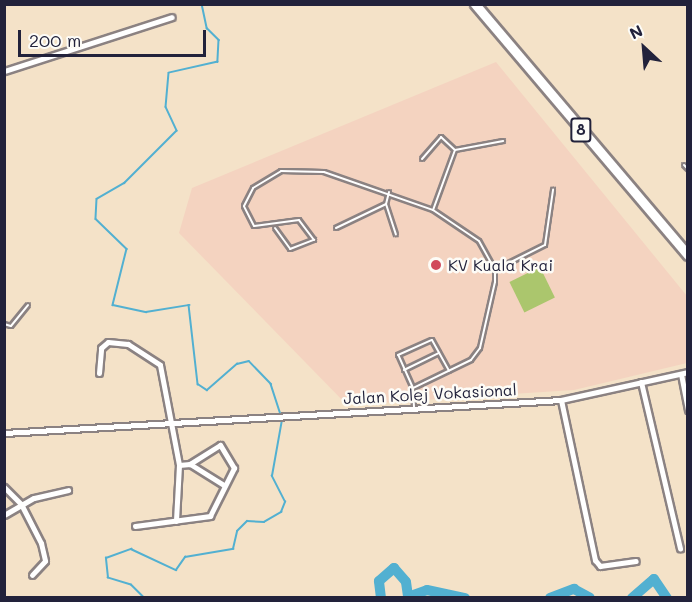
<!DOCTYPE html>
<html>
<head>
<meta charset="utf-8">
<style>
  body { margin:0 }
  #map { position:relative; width:692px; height:602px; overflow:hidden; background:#f4e2c8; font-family:Mali,sans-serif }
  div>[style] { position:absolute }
  .built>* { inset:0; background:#f4d3c0 }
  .green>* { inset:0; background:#abc66d; transform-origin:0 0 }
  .stream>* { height:1.5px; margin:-0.75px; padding:0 0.75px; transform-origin:0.75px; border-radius:0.75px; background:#52b0d1 }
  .river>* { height:10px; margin:-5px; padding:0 5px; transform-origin:5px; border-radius:5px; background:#52b0d1 }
  .roads { filter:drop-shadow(2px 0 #8b8282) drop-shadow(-2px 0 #8b8282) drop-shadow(0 2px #8b8282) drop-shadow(0 -2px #8b8282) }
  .service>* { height:2px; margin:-1px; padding:0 1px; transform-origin:1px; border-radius:1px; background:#fff }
  .minor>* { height:5px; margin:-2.5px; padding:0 2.5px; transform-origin:2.5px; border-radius:2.5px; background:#fff }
  .trunk>* { height:9px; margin:-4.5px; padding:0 4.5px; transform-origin:4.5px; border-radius:4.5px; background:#fff }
  .dots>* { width:16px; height:16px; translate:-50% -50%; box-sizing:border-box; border:3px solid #fdfcf7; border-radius:50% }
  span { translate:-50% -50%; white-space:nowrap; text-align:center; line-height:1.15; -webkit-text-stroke:5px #fdfcf7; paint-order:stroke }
  .shield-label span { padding:2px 4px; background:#fdfcf7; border:2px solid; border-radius:4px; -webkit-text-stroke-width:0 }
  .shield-label { font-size:15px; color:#22223b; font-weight:700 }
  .poi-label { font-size:16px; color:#22223b }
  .left { translate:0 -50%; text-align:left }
  .street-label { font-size:16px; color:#22223b }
  .frame { position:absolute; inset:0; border:6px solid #22223b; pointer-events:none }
  .north { position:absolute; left:614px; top:18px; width:60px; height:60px; -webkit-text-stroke:4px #fdfcf7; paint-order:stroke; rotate:334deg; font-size:16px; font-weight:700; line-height:24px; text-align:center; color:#22223b }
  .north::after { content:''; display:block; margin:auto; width:21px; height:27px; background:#22223b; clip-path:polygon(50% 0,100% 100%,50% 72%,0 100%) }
  .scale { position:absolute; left:18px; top:30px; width:188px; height:27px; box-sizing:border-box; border:3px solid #22223b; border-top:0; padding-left:8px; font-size:18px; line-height:21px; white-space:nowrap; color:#22223b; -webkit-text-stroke:4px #fdfcf7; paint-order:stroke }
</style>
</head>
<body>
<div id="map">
  <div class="built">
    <i style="clip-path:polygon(496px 62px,687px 296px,687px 363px,574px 390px,347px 405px,179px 233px,192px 188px)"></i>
  </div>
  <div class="green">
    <i style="left:540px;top:267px;width:34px;height:34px;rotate:64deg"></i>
  </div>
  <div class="stream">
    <i style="left:202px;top:4px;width:25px;rotate:78deg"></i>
    <i style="left:207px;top:28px;width:17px;rotate:45deg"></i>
    <i style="left:219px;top:40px;width:22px;rotate:93deg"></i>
    <i style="left:218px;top:62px;width:50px;rotate:167.3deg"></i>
    <i style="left:169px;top:73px;width:34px;rotate:95deg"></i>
    <i style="left:166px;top:107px;width:26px;rotate:65deg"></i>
    <i style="left:177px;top:131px;width:74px;rotate:135deg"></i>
    <i style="left:125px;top:183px;width:32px;rotate:150deg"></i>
    <i style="left:97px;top:199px;width:20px;rotate:93deg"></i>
    <i style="left:96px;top:219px;width:43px;rotate:44.1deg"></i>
    <i style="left:127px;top:249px;width:58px;rotate:104deg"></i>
    <i style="left:113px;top:305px;width:34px;rotate:12deg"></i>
    <i style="left:146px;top:312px;width:44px;rotate:-9.2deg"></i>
    <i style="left:189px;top:305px;width:80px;rotate:83.5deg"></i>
    <i style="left:198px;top:384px;width:11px;rotate:34deg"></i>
    <i style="left:207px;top:390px;width:40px;rotate:-41deg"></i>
    <i style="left:237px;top:364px;width:12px;rotate:-14deg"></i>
    <i style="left:249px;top:361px;width:32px;rotate:46deg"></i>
    <i style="left:271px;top:384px;width:33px;rotate:72deg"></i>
    <i style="left:144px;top:598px;width:18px;rotate:-135deg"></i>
    <i style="left:131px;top:585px;width:24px;rotate:-163deg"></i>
    <i style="left:108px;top:578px;width:20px;rotate:-96deg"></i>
    <i style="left:106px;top:558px;width:27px;rotate:-20deg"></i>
    <i style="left:131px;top:549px;width:50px;rotate:25deg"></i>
    <i style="left:176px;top:570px;width:16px;rotate:-55deg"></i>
    <i style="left:185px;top:557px;width:49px;rotate:-9.5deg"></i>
    <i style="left:233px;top:549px;width:18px;rotate:-77deg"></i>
    <i style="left:237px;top:531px;width:14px;rotate:-45deg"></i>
    <i style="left:247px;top:521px;width:17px;rotate:3deg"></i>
    <i style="left:264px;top:522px;width:20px;rotate:-30deg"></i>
    <i style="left:281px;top:512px;width:11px;rotate:-68deg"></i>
    <i style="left:285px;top:502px;width:29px;rotate:-117deg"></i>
    <i style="left:272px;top:476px;width:57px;rotate:-79.9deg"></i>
  </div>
  <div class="river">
    <i style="left:381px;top:598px;width:17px;rotate:-97deg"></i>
    <i style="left:379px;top:581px;width:20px;rotate:-41deg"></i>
    <i style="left:394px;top:568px;width:18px;rotate:49deg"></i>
    <i style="left:406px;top:582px;width:15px;rotate:82deg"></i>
    <i style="left:408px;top:597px;width:20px;rotate:-20deg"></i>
    <i style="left:427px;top:590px;width:39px;rotate:12deg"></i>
    <i style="left:550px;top:598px;width:26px;rotate:-21deg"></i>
    <i style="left:574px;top:589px;width:18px;rotate:29deg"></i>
    <i style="left:632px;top:598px;width:29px;rotate:-41deg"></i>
    <i style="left:654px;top:579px;width:23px;rotate:56deg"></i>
  </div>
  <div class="roads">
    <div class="service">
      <i style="left:455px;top:150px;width:49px;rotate:-10.6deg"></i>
      <i style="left:422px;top:159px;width:29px;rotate:-49deg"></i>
      <i style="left:441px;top:137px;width:19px;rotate:43deg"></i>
      <i style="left:455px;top:150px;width:64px;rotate:110.1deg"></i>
      <i style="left:684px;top:165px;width:6px;rotate:45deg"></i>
      <i style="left:389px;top:192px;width:12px;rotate:104deg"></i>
      <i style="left:386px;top:204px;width:32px;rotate:72deg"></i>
      <i style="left:275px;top:228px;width:26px;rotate:54deg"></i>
      <i style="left:290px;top:249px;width:26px;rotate:-21deg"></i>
      <i style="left:314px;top:240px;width:25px;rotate:-127deg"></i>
      <i style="left:299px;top:220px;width:45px;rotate:172.4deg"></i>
      <i style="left:254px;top:226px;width:22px;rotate:-117deg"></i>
      <i style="left:244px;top:206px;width:20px;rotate:-63deg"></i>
      <i style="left:253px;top:188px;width:33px;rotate:-31deg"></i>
      <i style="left:281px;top:171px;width:43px;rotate:1.3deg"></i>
      <i style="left:324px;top:172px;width:115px;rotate:19.2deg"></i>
      <i style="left:433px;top:210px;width:55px;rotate:34deg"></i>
      <i style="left:479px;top:241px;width:33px;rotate:61deg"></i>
      <i style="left:495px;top:270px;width:12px;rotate:90deg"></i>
      <i style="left:495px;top:282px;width:68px;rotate:102.8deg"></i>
      <i style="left:480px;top:348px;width:15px;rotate:127deg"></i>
      <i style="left:471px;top:360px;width:64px;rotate:154.2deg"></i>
      <i style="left:336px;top:228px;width:55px;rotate:-25.6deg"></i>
      <i style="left:495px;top:270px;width:56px;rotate:-26.6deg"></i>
      <i style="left:545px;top:245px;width:56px;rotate:-81.7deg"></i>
      <i style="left:4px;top:324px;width:7px;rotate:16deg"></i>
      <i style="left:11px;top:326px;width:27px;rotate:-51deg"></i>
      <i style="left:404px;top:370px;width:39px;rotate:-26deg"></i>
      <i style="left:414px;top:407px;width:19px;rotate:-93deg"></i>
      <i style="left:413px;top:388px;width:36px;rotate:-114deg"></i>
      <i style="left:398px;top:355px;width:37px;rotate:-24deg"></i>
      <i style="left:432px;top:340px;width:35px;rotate:61deg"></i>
    </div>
    <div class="minor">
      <i style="left:4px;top:71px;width:176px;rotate:-17.8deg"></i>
      <i style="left:99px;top:373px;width:25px;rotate:-85deg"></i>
      <i style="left:101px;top:348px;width:9px;rotate:-41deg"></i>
      <i style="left:108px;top:342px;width:20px;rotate:6deg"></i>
      <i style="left:128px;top:344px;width:38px;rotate:33deg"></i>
      <i style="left:160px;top:365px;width:102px;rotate:79.2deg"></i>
      <i style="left:179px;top:465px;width:56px;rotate:93.1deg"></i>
      <i style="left:681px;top:374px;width:37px;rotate:79deg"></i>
      <i style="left:641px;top:382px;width:171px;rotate:76.8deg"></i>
      <i style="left:561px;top:400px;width:164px;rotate:78deg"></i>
      <i style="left:595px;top:560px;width:8px;rotate:50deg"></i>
      <i style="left:600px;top:566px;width:36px;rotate:-8deg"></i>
      <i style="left:4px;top:433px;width:558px;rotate:-3.39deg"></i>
      <i style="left:561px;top:400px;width:130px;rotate:-12.4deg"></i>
      <i style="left:179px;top:465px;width:11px;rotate:-5deg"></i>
      <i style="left:190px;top:464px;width:40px;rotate:32deg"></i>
      <i style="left:4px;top:487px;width:24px;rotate:45deg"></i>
      <i style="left:21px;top:504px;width:44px;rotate:62.9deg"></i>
      <i style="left:41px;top:543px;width:18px;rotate:77deg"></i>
      <i style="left:45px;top:561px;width:19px;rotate:133deg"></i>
      <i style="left:4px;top:515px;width:34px;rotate:-30deg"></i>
      <i style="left:34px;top:498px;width:35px;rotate:-13deg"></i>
      <i style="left:135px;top:526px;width:76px;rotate:-7.6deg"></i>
      <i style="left:210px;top:516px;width:54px;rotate:-63.4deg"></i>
      <i style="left:234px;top:468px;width:27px;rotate:-121deg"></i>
      <i style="left:220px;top:445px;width:36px;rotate:148deg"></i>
    </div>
    <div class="trunk">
      <i style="left:475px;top:4px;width:329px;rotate:49.7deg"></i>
    </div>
  </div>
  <div class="dots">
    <i style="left:436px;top:265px;background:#d1495b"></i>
  </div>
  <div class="shield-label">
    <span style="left:581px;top:130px">8</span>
  </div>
  <div class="poi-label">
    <span class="left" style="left:448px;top:265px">KV Kuala Krai</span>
  </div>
  <div class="street-label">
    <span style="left:430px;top:394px;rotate:-3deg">Jalan Kolej Vokasional</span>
  </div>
  <div class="frame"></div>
  <div class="north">N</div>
  <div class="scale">200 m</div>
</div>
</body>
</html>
